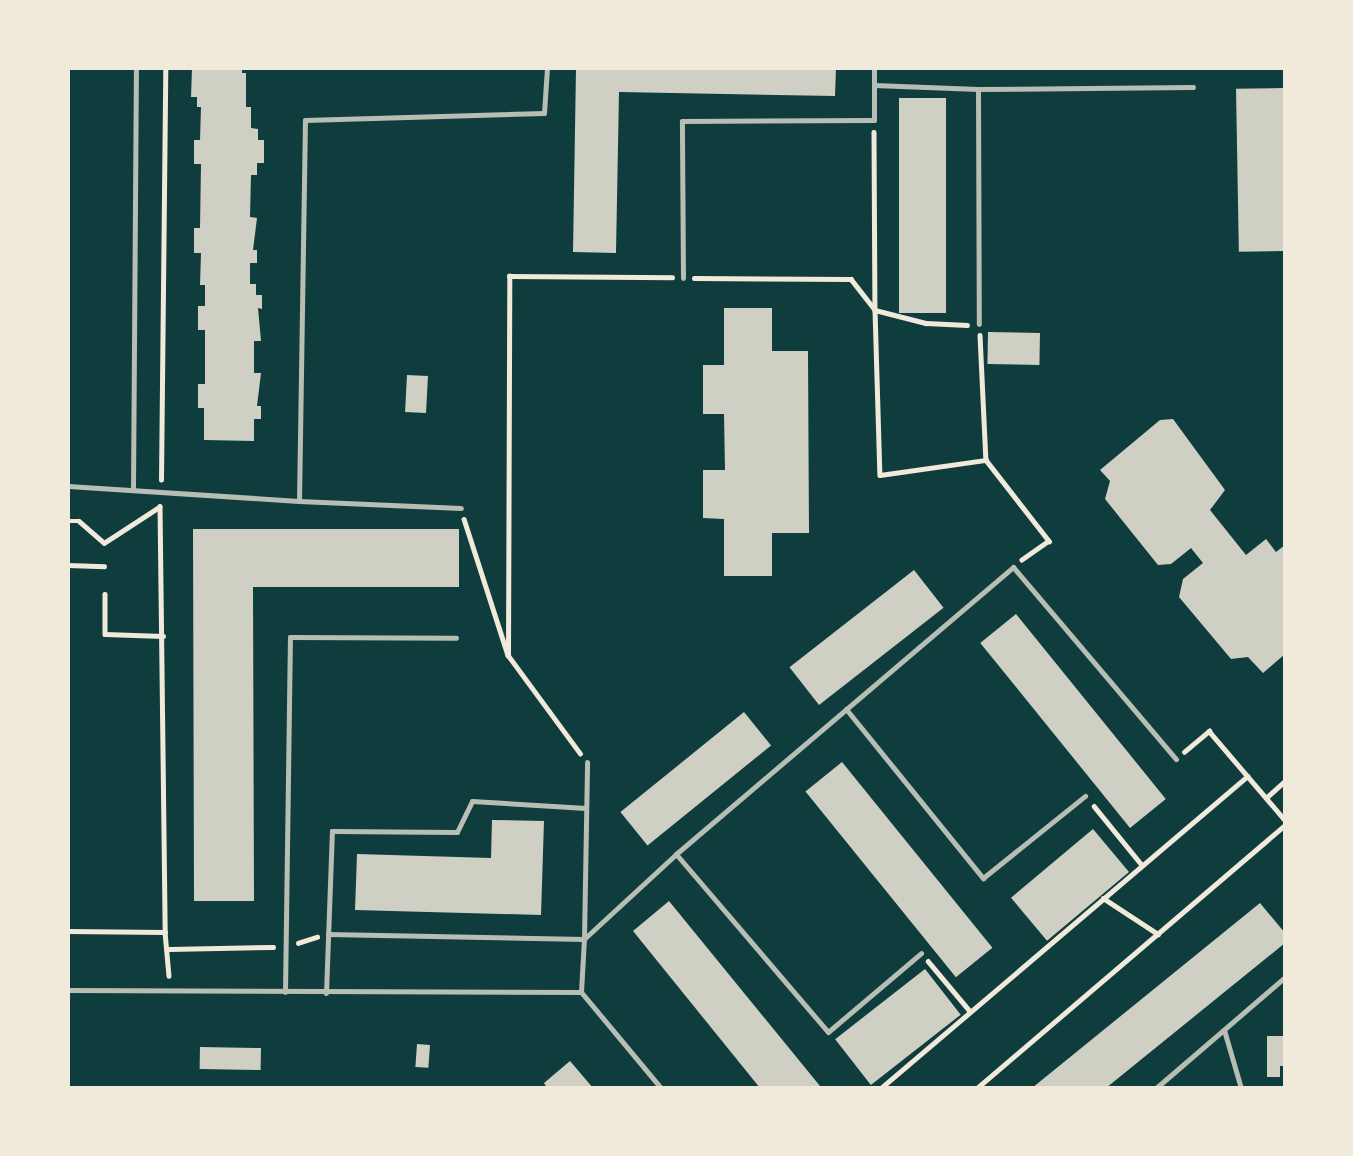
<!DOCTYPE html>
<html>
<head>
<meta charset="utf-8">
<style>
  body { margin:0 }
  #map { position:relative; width:1353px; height:1156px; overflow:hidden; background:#0f3d3e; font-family:"Sofia Sans Condensed",sans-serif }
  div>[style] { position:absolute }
  .building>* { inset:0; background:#cfcfc3; transform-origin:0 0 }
  .path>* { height:4.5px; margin:-2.25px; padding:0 2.25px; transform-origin:2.25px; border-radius:2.25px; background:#f1e9da }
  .service>* { height:5px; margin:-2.5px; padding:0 2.5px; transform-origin:2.5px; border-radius:2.5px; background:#b8beb3 }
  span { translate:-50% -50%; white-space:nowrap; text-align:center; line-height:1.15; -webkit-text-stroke:5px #f1e9da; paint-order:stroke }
  .frame { position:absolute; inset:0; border:70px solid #f1e9da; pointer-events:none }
</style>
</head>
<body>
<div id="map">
  <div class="building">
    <i style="clip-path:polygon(192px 68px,242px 68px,242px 73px,246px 73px,246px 107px,251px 107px,251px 128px,258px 129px,258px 140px,264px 140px,264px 163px,257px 163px,257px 175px,251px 175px,250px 217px,257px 218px,253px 250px,257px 250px,257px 263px,250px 263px,250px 284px,256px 284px,256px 295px,262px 295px,262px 309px,258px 308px,261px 341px,254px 341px,254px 373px,261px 373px,257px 406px,261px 406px,261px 419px,254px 419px,254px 441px,204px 440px,204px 408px,198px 408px,198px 384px,205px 384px,205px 330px,198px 330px,198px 306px,205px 306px,205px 285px,200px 285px,201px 253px,194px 253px,194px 228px,200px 228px,201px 164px,194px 164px,194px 140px,200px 140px,201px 107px,197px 107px,197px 97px,191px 97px)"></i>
    <i style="clip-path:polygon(576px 68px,836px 68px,835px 96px,619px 92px,616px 253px,573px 252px)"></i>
    <i style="left:1283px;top:88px;width:163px;height:47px;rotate:89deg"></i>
    <i style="left:899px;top:98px;width:47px;height:215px"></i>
    <i style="clip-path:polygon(724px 308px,772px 308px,772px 351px,808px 351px,809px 533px,772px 533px,772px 576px,724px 576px,724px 519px,703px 518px,703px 470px,725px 470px,724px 414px,703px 414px,703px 365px,724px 365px)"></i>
    <i style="left:988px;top:332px;width:52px;height:32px;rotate:1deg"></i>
    <i style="left:407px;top:375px;width:21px;height:37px;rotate:3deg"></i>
    <i style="clip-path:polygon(1173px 419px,1225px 490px,1210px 510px,1246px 555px,1266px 539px,1276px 552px,1285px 545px,1285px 654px,1263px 673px,1248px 657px,1231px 659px,1179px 597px,1183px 579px,1203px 563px,1191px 548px,1171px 564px,1158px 565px,1105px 499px,1110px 481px,1100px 470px,1160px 420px)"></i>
    <i style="clip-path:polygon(193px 529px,459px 529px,459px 587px,253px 587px,254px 901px,194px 901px)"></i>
    <i style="left:914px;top:570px;width:48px;height:158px;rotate:52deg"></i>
    <i style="left:1016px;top:614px;width:238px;height:46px;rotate:51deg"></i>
    <i style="left:744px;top:712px;width:43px;height:159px;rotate:51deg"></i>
    <i style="left:842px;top:762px;width:239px;height:47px;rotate:51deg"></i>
    <i style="clip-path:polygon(492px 820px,544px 821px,541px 915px,355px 910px,357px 854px,491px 858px)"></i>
    <i style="left:1093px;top:829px;width:56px;height:107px;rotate:50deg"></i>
    <i style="clip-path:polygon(669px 901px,820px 1086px,818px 1088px,760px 1088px,633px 931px)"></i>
    <i style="clip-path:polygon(1260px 903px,1285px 933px,1285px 943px,1106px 1088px,1032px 1088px)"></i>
    <i style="left:925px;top:969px;width:58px;height:114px;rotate:52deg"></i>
    <i style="clip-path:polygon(1267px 1036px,1285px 1036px,1285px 1066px,1280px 1066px,1280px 1077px,1267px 1077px)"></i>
    <i style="left:417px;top:1044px;width:13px;height:23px;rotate:4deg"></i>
    <i style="left:200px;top:1047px;width:61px;height:22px;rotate:1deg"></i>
    <i style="clip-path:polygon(570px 1061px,593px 1088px,547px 1088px,544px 1083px)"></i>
  </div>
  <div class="path">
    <i style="left:874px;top:132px;width:178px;rotate:89.7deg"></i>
    <i style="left:875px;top:310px;width:53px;rotate:14.3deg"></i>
    <i style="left:926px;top:323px;width:41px;rotate:2.8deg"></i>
    <i style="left:694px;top:278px;width:157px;rotate:0.4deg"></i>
    <i style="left:851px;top:279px;width:39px;rotate:52deg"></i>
    <i style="left:875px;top:310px;width:165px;rotate:88.3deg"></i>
    <i style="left:880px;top:475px;width:107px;rotate:-8.1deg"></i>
    <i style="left:986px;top:460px;width:103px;rotate:52.1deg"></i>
    <i style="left:1049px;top:541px;width:33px;rotate:145deg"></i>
    <i style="left:980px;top:335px;width:125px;rotate:87.3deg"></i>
    <i style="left:161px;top:480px;width:412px;rotate:-89.4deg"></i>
    <i style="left:160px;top:506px;width:426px;rotate:89.3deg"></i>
    <i style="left:165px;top:932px;width:44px;rotate:84.8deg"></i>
    <i style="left:464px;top:519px;width:143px;rotate:72.1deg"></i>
    <i style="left:508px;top:655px;width:122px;rotate:53.7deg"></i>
    <i style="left:68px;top:521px;width:11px"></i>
    <i style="left:79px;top:521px;width:33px;rotate:41deg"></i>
    <i style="left:104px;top:543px;width:66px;rotate:-33.2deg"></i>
    <i style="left:68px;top:565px;width:36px;rotate:2deg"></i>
    <i style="left:105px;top:594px;width:40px;rotate:90deg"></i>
    <i style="left:105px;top:634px;width:58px;rotate:2deg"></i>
    <i style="left:508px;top:655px;width:379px;rotate:-89.8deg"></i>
    <i style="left:509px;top:276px;width:163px;rotate:0.4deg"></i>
    <i style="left:1184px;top:752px;width:33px;rotate:-40deg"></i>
    <i style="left:1209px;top:731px;width:117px;rotate:49.5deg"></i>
    <i style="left:1266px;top:798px;width:25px;rotate:-42deg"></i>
    <i style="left:1094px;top:806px;width:76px;rotate:50.9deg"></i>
    <i style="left:1103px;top:898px;width:66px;rotate:33.2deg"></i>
    <i style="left:68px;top:931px;width:97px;rotate:0.6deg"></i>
    <i style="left:298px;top:943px;width:20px;rotate:-18deg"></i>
    <i style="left:169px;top:949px;width:104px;rotate:-1.1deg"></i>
    <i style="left:928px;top:961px;width:65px;rotate:50deg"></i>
    <i style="left:881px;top:1088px;width:481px;rotate:-40.4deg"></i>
    <i style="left:977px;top:1088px;width:405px;rotate:-40.5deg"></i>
  </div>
  <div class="service">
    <i style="left:874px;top:85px;width:104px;rotate:2.2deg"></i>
    <i style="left:978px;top:89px;width:215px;rotate:-0.5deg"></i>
    <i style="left:978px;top:89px;width:235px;rotate:89.8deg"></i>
    <i style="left:683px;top:278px;width:157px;rotate:-90.4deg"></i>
    <i style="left:682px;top:121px;width:192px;rotate:-0.3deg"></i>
    <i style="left:874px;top:120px;width:52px;rotate:-90deg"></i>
    <i style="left:68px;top:486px;width:231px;rotate:3.7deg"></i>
    <i style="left:299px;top:501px;width:381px;rotate:-89.1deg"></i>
    <i style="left:305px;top:120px;width:239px;rotate:-1.7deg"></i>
    <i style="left:544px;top:113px;width:45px;rotate:-86.2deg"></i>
    <i style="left:133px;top:489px;width:421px;rotate:-89.6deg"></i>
    <i style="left:299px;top:501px;width:162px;rotate:2.5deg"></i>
    <i style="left:846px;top:709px;width:218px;rotate:51deg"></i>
    <i style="left:983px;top:878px;width:131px;rotate:-38.8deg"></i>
    <i style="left:676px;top:854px;width:234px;rotate:49.5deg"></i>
    <i style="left:828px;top:1032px;width:122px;rotate:-40.3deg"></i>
    <i style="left:328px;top:934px;width:256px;rotate:1.1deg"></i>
    <i style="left:584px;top:939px;width:177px;rotate:-89deg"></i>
    <i style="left:68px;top:990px;width:513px;rotate:0.22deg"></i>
    <i style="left:581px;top:992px;width:53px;rotate:-86.8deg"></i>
    <i style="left:584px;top:939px;width:125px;rotate:-42.7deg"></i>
    <i style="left:676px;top:854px;width:443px;rotate:-40.4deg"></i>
    <i style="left:1013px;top:567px;width:252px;rotate:49.7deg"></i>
    <i style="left:285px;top:992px;width:355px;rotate:-89.2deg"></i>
    <i style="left:290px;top:637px;width:166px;rotate:0.3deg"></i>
    <i style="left:581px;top:992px;width:125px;rotate:50.2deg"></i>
    <i style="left:326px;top:993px;width:162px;rotate:-87.9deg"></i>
    <i style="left:332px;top:831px;width:125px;rotate:0.5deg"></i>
    <i style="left:457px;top:832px;width:34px;rotate:-64deg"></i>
    <i style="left:472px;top:801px;width:114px;rotate:3.5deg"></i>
    <i style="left:1224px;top:1030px;width:60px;rotate:73.7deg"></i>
    <i style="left:1156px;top:1088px;width:170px;rotate:-40.7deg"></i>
  </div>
  <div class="frame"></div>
</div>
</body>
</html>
